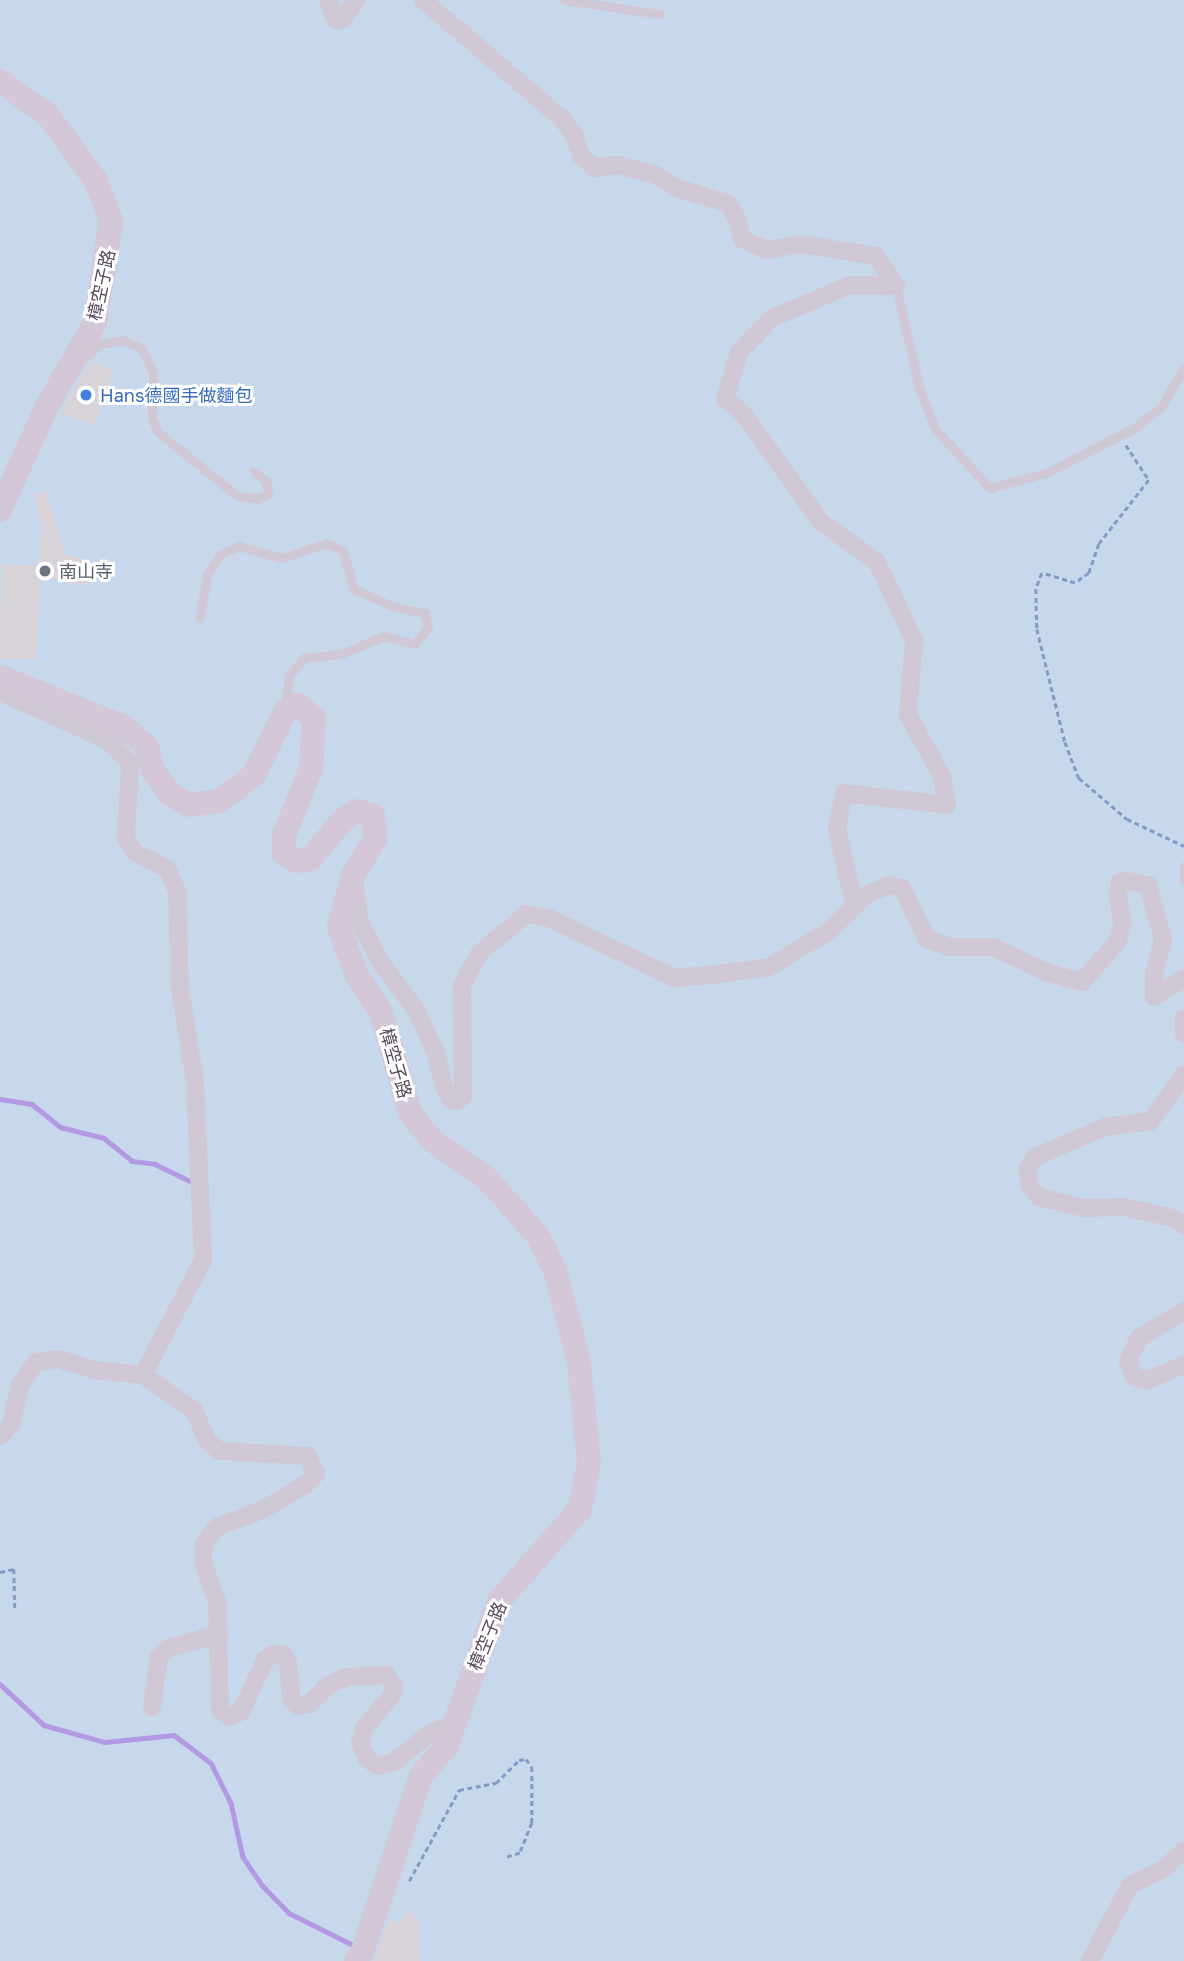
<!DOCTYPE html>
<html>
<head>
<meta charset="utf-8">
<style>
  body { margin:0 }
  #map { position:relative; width:1184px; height:1961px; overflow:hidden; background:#f4f4f2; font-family:"Golos Text","Noto Sans TC",sans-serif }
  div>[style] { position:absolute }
  .green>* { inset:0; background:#c7d8ec; transform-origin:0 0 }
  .stream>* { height:4.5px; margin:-2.25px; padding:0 2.25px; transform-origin:2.25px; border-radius:2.25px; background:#b399e4 }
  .building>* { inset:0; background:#d8d2d9 }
  .path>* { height:2.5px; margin-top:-1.25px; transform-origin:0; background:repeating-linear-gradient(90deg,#829ac6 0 5px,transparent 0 8.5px) }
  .lane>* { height:9px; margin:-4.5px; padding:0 4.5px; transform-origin:4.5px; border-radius:4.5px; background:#d0c8d5 }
  .street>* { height:18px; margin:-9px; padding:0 9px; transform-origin:9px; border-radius:9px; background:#d0c8d5 }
  .secondary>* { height:24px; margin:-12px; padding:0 12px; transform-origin:12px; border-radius:12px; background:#d3c7d8 }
  .dots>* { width:19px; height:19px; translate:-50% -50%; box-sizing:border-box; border:4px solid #fff; border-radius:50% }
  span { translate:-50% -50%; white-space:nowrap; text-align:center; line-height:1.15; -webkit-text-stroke:6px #fff; paint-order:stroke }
  .street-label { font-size:18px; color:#574c5e }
  .shop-label { font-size:18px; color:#366cbe }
  .left { translate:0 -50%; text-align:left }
  .worship-label { font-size:18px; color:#5b616d }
</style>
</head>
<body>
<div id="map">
  <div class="green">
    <i style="left:0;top:0;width:1184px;height:1961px"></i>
  </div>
  <div class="stream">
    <i style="left:0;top:1099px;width:32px;rotate:9deg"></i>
    <i style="left:32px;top:1104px;width:36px;rotate:39deg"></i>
    <i style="left:60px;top:1127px;width:45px;rotate:14deg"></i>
    <i style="left:104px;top:1138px;width:36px;rotate:39deg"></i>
    <i style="left:132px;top:1161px;width:23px;rotate:7deg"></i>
    <i style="left:155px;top:1164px;width:39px;rotate:26deg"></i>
    <i style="left:0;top:1684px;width:60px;rotate:43deg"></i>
    <i style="left:44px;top:1725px;width:63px;rotate:15.6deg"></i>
    <i style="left:105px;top:1742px;width:69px;rotate:-5.8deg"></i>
    <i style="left:174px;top:1735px;width:46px;rotate:37.1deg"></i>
    <i style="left:211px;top:1763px;width:45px;rotate:63.4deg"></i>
    <i style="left:231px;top:1803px;width:55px;rotate:77.5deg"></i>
    <i style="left:243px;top:1857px;width:34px;rotate:56deg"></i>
    <i style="left:262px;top:1885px;width:39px;rotate:46deg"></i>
    <i style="left:289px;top:1913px;width:69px;rotate:26.6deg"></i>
  </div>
  <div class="building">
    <i style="clip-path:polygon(91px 361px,114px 369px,95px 426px,60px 414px)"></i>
    <i style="clip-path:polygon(46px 490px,65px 554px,93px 563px,86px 586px,40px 577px,36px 659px,0 659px,2px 564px,39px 566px,42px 527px,34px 494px)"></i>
    <i style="clip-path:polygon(404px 1913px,418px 1916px,420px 1961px,374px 1961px,389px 1920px,401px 1923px)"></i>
  </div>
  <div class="path">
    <i style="left:1126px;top:445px;width:42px;rotate:56.7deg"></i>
    <i style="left:1149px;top:480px;width:81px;rotate:128deg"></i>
    <i style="left:1099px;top:544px;width:31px;rotate:109deg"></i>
    <i style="left:1089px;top:573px;width:17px;rotate:144deg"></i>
    <i style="left:1075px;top:583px;width:34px;rotate:-163deg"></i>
    <i style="left:1042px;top:573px;width:17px;rotate:111deg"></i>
    <i style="left:1036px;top:589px;width:40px;rotate:88.6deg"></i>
    <i style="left:1037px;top:629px;width:116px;rotate:76.1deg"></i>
    <i style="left:1065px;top:742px;width:39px;rotate:69deg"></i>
    <i style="left:1079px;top:778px;width:63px;rotate:40.5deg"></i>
    <i style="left:1127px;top:819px;width:63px;rotate:25.3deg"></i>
    <i style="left:0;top:1572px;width:14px;rotate:-12deg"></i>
    <i style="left:14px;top:1569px;width:40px;rotate:88.6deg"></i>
    <i style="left:409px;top:1881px;width:104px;rotate:-61.2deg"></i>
    <i style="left:459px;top:1790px;width:38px;rotate:-11deg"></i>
    <i style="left:496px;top:1783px;width:33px;rotate:-45deg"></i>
    <i style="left:519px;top:1760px;width:7px;rotate:-8deg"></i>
    <i style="left:526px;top:1759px;width:10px;rotate:53deg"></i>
    <i style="left:532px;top:1767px;width:56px;rotate:90deg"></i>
    <i style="left:532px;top:1823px;width:32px;rotate:112deg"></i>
    <i style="left:520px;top:1853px;width:14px;rotate:163deg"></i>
  </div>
  <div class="lane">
    <i style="left:564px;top:0;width:97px;rotate:8.3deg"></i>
    <i style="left:896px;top:286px;width:104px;rotate:77.2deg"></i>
    <i style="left:919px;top:387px;width:45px;rotate:69.1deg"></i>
    <i style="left:935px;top:429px;width:81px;rotate:47deg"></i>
    <i style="left:990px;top:488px;width:58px;rotate:-15deg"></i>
    <i style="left:1046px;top:473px;width:99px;rotate:-27.1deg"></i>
    <i style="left:1134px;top:428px;width:34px;rotate:-38deg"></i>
    <i style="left:1161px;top:407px;width:45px;rotate:-59.5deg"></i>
    <i style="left:86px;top:356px;width:19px;rotate:-39deg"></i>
    <i style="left:101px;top:344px;width:22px;rotate:-10deg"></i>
    <i style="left:123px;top:340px;width:21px;rotate:25deg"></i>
    <i style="left:142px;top:349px;width:26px;rotate:65deg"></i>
    <i style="left:153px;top:373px;width:44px;rotate:91.3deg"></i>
    <i style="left:152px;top:417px;width:15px;rotate:70deg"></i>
    <i style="left:157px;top:431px;width:103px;rotate:39.1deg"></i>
    <i style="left:237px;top:496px;width:21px;rotate:8deg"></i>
    <i style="left:258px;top:499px;width:12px;rotate:-31deg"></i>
    <i style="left:268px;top:493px;width:12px;rotate:-99deg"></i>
    <i style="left:266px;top:481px;width:16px;rotate:-140deg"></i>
    <i style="left:200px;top:618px;width:45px;rotate:-81deg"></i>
    <i style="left:207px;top:574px;width:24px;rotate:-55deg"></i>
    <i style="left:221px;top:554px;width:20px;rotate:-24deg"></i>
    <i style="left:239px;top:546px;width:44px;rotate:15.9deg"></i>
    <i style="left:281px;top:558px;width:47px;rotate:-18.4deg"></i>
    <i style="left:326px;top:543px;width:19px;rotate:25deg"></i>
    <i style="left:343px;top:551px;width:40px;rotate:74deg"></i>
    <i style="left:354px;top:589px;width:44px;rotate:24.2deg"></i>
    <i style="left:394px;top:607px;width:32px;rotate:11deg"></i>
    <i style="left:425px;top:613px;width:15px;rotate:79deg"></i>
    <i style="left:428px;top:628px;width:21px;rotate:131deg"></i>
    <i style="left:414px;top:644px;width:31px;rotate:-165deg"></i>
    <i style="left:384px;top:636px;width:47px;rotate:157.3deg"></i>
    <i style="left:341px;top:654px;width:37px;rotate:174deg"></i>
    <i style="left:304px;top:658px;width:23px;rotate:130deg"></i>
    <i style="left:289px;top:676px;width:31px;rotate:97deg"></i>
    <i style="left:1184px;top:866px;width:14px;rotate:90deg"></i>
  </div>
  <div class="street">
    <i style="left:328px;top:0;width:22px;rotate:68deg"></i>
    <i style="left:336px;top:20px;width:7px;rotate:-8deg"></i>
    <i style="left:343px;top:19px;width:24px;rotate:-54deg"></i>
    <i style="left:423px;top:0;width:182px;rotate:40.5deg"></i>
    <i style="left:561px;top:118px;width:21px;rotate:51deg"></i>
    <i style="left:574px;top:134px;width:23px;rotate:72deg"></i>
    <i style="left:581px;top:156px;width:18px;rotate:41deg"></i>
    <i style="left:595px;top:168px;width:22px;rotate:-8deg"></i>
    <i style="left:617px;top:165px;width:38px;rotate:14deg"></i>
    <i style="left:654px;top:174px;width:26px;rotate:32deg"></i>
    <i style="left:676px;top:188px;width:53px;rotate:16.4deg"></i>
    <i style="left:727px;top:203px;width:16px;rotate:55deg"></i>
    <i style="left:736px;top:216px;width:24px;rotate:75deg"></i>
    <i style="left:742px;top:239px;width:27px;rotate:24deg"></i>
    <i style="left:767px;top:250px;width:34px;rotate:-10deg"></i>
    <i style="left:800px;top:244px;width:77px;rotate:9deg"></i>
    <i style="left:876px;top:256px;width:36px;rotate:56deg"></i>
    <i style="left:0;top:692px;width:117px;rotate:24.2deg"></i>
    <i style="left:107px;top:740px;width:33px;rotate:45deg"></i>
    <i style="left:130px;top:763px;width:75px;rotate:93.1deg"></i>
    <i style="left:126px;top:838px;width:16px;rotate:60deg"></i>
    <i style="left:134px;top:852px;width:38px;rotate:27deg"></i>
    <i style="left:168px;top:869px;width:24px;rotate:68deg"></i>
    <i style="left:177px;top:891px;width:98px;rotate:88.2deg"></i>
    <i style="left:180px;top:989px;width:94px;rotate:80.8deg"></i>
    <i style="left:195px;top:1082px;width:178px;rotate:87.4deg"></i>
    <i style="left:203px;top:1260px;width:130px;rotate:117.6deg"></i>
    <i style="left:354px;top:882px;width:41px;rotate:81.7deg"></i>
    <i style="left:360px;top:923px;width:45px;rotate:62.3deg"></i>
    <i style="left:381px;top:963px;width:59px;rotate:53.3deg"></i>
    <i style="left:416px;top:1010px;width:47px;rotate:65.1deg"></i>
    <i style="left:436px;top:1053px;width:32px;rotate:77deg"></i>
    <i style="left:443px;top:1084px;width:17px;rotate:65deg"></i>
    <i style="left:450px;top:1099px;width:7px;rotate:16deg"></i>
    <i style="left:457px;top:1101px;width:8px;rotate:-40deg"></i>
    <i style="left:463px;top:1096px;width:111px;rotate:-90.5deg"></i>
    <i style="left:462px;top:985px;width:37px;rotate:-61deg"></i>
    <i style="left:480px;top:953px;width:60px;rotate:-40.3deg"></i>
    <i style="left:526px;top:914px;width:23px;rotate:10deg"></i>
    <i style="left:549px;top:918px;width:139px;rotate:25.6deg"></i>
    <i style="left:674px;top:978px;width:37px;rotate:-5deg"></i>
    <i style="left:711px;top:975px;width:59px;rotate:-7.9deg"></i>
    <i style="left:769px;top:967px;width:70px;rotate:-31deg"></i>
    <i style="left:829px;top:931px;width:52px;rotate:-44.2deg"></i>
    <i style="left:866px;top:895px;width:25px;rotate:-23deg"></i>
    <i style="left:889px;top:885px;width:13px;rotate:13deg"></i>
    <i style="left:902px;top:888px;width:57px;rotate:63.9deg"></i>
    <i style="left:927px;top:939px;width:24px;rotate:19deg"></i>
    <i style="left:950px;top:947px;width:43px"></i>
    <i style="left:993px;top:947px;width:59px;rotate:25.3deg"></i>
    <i style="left:1046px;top:972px;width:37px;rotate:16deg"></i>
    <i style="left:1082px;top:982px;width:55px;rotate:-48.7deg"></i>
    <i style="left:1118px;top:941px;width:18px;rotate:-77deg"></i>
    <i style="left:1122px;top:923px;width:30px;rotate:-98deg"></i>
    <i style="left:1118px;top:893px;width:11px;rotate:-80deg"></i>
    <i style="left:1120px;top:882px;width:8px;rotate:-7deg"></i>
    <i style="left:1128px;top:881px;width:20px;rotate:11deg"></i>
    <i style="left:1148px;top:885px;width:56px;rotate:74.5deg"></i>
    <i style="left:1163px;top:939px;width:37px;rotate:104deg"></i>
    <i style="left:1154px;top:975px;width:22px;rotate:90deg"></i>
    <i style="left:1154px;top:997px;width:36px;rotate:-32deg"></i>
    <i style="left:854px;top:905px;width:78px;rotate:-102.6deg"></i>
    <i style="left:837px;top:829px;width:37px;rotate:-79deg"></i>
    <i style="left:844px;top:793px;width:104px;rotate:6.6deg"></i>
    <i style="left:947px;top:805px;width:29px;rotate:-100deg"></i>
    <i style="left:942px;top:776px;width:70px;rotate:-119.1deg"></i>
    <i style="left:908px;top:715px;width:75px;rotate:-85.4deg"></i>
    <i style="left:914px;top:640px;width:86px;rotate:-115.4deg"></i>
    <i style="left:877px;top:562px;width:69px;rotate:-144.5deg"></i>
    <i style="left:821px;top:522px;width:135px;rotate:-125.7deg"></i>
    <i style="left:742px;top:412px;width:21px;rotate:-143deg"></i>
    <i style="left:725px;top:399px;width:49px;rotate:-73.4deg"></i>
    <i style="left:739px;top:352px;width:47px;rotate:-45.9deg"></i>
    <i style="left:772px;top:318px;width:85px;rotate:-22.9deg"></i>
    <i style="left:850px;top:285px;width:46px;rotate:1.2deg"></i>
    <i style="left:1184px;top:1018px;width:16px;rotate:90deg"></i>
    <i style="left:1184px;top:1074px;width:57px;rotate:125.1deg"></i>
    <i style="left:1151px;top:1121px;width:46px;rotate:172.6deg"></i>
    <i style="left:1105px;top:1127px;width:76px;rotate:156.8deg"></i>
    <i style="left:1035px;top:1157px;width:13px;rotate:122deg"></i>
    <i style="left:1028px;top:1168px;width:17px;rotate:87deg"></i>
    <i style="left:1029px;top:1185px;width:16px;rotate:50deg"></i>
    <i style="left:1039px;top:1197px;width:45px;rotate:14deg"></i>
    <i style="left:1083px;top:1208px;width:41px;rotate:-1.4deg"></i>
    <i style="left:1124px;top:1207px;width:50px;rotate:12.7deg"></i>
    <i style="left:1173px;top:1218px;width:14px;rotate:36deg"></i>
    <i style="left:1184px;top:1311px;width:52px;rotate:149deg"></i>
    <i style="left:1139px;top:1338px;width:25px;rotate:116deg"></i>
    <i style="left:1128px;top:1361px;width:17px;rotate:69deg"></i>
    <i style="left:1134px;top:1377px;width:14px;rotate:12deg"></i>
    <i style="left:1148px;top:1380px;width:39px;rotate:-23deg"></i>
    <i style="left:0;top:1436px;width:16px;rotate:-45deg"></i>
    <i style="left:11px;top:1425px;width:41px;rotate:-77.3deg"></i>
    <i style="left:20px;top:1385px;width:28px;rotate:-55deg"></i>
    <i style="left:36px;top:1362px;width:22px;rotate:-8deg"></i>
    <i style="left:58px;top:1359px;width:38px;rotate:17deg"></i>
    <i style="left:94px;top:1370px;width:49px;rotate:5.8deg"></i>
    <i style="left:143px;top:1375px;width:62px;rotate:34.5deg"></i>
    <i style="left:194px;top:1410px;width:34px;rotate:67deg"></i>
    <i style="left:207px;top:1441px;width:16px;rotate:38deg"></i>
    <i style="left:220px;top:1451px;width:88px;rotate:3.3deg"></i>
    <i style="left:308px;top:1456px;width:20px;rotate:66deg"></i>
    <i style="left:316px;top:1474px;width:16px;rotate:135deg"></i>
    <i style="left:305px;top:1485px;width:50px;rotate:149.8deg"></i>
    <i style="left:262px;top:1510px;width:48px;rotate:159.3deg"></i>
    <i style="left:217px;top:1527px;width:21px;rotate:129deg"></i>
    <i style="left:204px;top:1543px;width:20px;rotate:93deg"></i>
    <i style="left:203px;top:1563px;width:40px;rotate:69.8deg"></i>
    <i style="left:217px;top:1601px;width:109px;rotate:88.4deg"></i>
    <i style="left:220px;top:1710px;width:11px;rotate:34deg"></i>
    <i style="left:229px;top:1716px;width:13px;rotate:-18deg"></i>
    <i style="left:241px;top:1712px;width:57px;rotate:-65.2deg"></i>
    <i style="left:265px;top:1660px;width:10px;rotate:-37deg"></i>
    <i style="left:273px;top:1654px;width:11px;rotate:5deg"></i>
    <i style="left:284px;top:1655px;width:8px;rotate:60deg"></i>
    <i style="left:288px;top:1662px;width:37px;rotate:85deg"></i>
    <i style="left:291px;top:1699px;width:10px;rotate:45deg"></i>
    <i style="left:298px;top:1706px;width:11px;rotate:-10deg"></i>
    <i style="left:309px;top:1704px;width:28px;rotate:-44deg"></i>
    <i style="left:329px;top:1685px;width:19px;rotate:-25deg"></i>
    <i style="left:346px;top:1677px;width:40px;rotate:-2.9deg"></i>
    <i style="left:386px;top:1675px;width:14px;rotate:54deg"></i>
    <i style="left:394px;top:1686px;width:9px;rotate:103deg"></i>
    <i style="left:392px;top:1695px;width:43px;rotate:130.3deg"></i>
    <i style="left:364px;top:1728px;width:16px;rotate:105deg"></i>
    <i style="left:360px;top:1743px;width:17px;rotate:66deg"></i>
    <i style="left:367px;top:1759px;width:13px;rotate:32deg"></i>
    <i style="left:378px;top:1766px;width:16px;rotate:-14deg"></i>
    <i style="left:394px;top:1762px;width:46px;rotate:-38.9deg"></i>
    <i style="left:430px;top:1733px;width:27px;rotate:-22deg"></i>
    <i style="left:152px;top:1707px;width:50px;rotate:-82deg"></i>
    <i style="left:159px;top:1657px;width:13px;rotate:-42deg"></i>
    <i style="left:169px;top:1648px;width:52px;rotate:-15.6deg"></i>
    <i style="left:1090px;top:1961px;width:86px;rotate:-62.2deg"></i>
    <i style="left:1130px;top:1885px;width:39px;rotate:-26deg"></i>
    <i style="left:1165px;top:1868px;width:26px;rotate:-43deg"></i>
  </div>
  <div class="secondary">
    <i style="left:0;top:81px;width:59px;rotate:35.3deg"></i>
    <i style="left:48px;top:115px;width:82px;rotate:54deg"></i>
    <i style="left:96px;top:181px;width:43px;rotate:69.4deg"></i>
    <i style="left:111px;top:221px;width:103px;rotate:98.9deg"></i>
    <i style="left:95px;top:323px;width:98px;rotate:120deg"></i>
    <i style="left:46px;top:408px;width:112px;rotate:114.3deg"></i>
    <i style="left:0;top:677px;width:134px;rotate:22deg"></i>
    <i style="left:124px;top:727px;width:30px;rotate:41deg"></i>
    <i style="left:147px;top:747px;width:25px;rotate:76deg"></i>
    <i style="left:153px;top:771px;width:30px;rotate:53deg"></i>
    <i style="left:171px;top:795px;width:21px;rotate:28deg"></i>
    <i style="left:190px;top:805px;width:29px;rotate:-8deg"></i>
    <i style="left:219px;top:801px;width:44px;rotate:-36.6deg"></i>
    <i style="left:254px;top:775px;width:70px;rotate:-63.8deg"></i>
    <i style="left:285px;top:712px;width:15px;rotate:-28deg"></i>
    <i style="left:298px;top:705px;width:21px;rotate:39deg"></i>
    <i style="left:314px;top:718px;width:50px;rotate:93.4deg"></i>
    <i style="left:311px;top:768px;width:72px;rotate:111.9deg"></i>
    <i style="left:284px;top:835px;width:18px;rotate:90deg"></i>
    <i style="left:284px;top:853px;width:14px;rotate:34deg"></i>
    <i style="left:296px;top:861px;width:14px;rotate:-8deg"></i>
    <i style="left:310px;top:859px;width:52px;rotate:-49.6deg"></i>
    <i style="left:344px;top:819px;width:16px;rotate:-30deg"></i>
    <i style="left:358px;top:811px;width:16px;rotate:18deg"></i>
    <i style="left:373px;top:816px;width:23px;rotate:85deg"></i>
    <i style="left:375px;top:839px;width:42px;rotate:121.4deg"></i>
    <i style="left:353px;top:875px;width:54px;rotate:105.1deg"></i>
    <i style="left:339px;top:927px;width:50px;rotate:70.1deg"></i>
    <i style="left:356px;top:974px;width:46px;rotate:57.3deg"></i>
    <i style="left:381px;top:1013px;width:104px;rotate:73.8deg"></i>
    <i style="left:410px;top:1113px;width:35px;rotate:51deg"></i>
    <i style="left:432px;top:1140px;width:67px;rotate:35.3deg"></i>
    <i style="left:487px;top:1179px;width:76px;rotate:48.2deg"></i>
    <i style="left:538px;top:1236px;width:39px;rotate:64deg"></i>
    <i style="left:555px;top:1271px;width:58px;rotate:75deg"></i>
    <i style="left:570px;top:1327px;width:38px;rotate:76deg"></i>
    <i style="left:579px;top:1364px;width:99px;rotate:84.2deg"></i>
    <i style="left:589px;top:1462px;width:48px;rotate:100.8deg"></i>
    <i style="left:580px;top:1509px;width:123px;rotate:131.4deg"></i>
    <i style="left:499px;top:1601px;width:153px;rotate:109.9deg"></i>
    <i style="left:447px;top:1745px;width:40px;rotate:130deg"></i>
    <i style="left:421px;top:1776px;width:183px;rotate:108.4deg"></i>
    <i style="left:363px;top:1950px;width:13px;rotate:122deg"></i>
  </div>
  <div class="dots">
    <i style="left:86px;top:395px;background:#3f7fe0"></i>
    <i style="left:45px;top:571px;background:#6b7280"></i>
  </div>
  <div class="street-label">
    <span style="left:101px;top:285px;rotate:-78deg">樟空子路</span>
    <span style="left:396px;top:1063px;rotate:74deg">樟空子路</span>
    <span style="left:487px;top:1636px;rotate:-68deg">樟空子路</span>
  </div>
  <div class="shop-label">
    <span class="left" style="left:100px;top:395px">Hans德國手做麵包</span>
  </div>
  <div class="worship-label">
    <span class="left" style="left:59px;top:571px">南山寺</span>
  </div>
</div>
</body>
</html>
